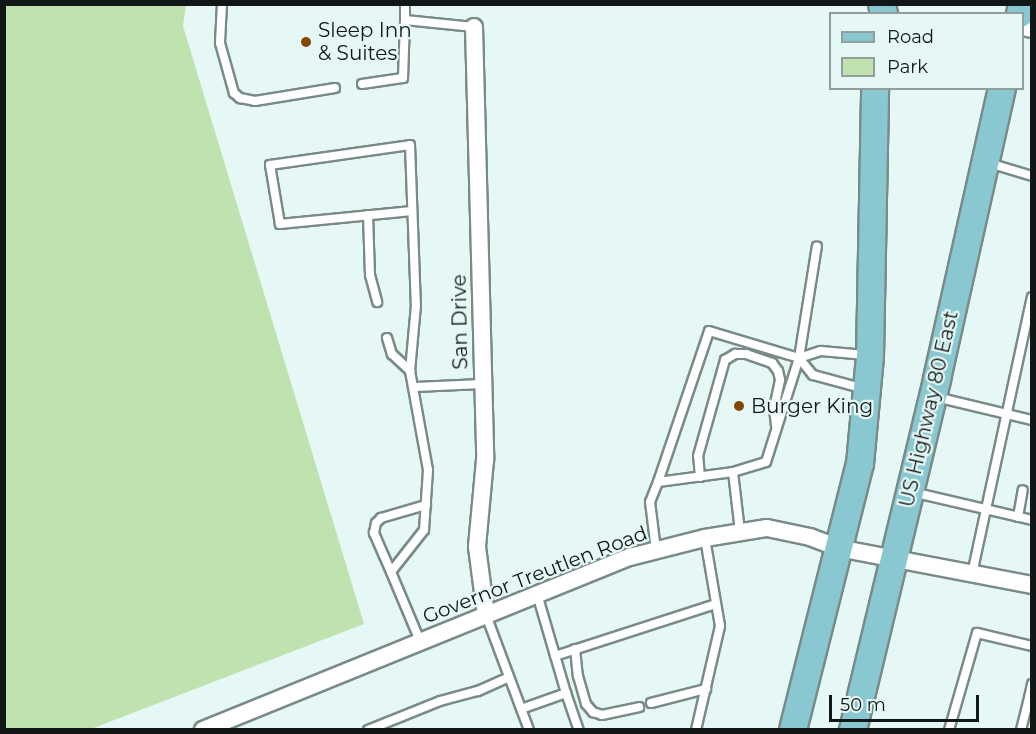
<!DOCTYPE html>
<html>
<head>
<meta charset="utf-8">
<style>
  body { margin:0 }
  #map { position:relative; width:1036px; height:734px; overflow:hidden; background:#e5f8f5; font-family:Montserrat,sans-serif }
  div>[style] { position:absolute }
  .green>* { inset:0; background:#c0e2ae }
  .roads { filter:drop-shadow(2px 0 #798b88) drop-shadow(-2px 0 #798b88) drop-shadow(0 2px #798b88) drop-shadow(0 -2px #798b88) }
  .lane>* { height:8px; margin:-4px; padding:0 4px; transform-origin:4px; border-radius:4px; background:#fff }
  .street>* { height:16px; margin:-8px; padding:0 8px; transform-origin:8px; border-radius:8px; background:#fff }
  .primary>* { height:26px; margin:-13px; padding:0 13px; transform-origin:13px; border-radius:13px; background:#89c7d1 }
  .dots>* { width:16px; height:16px; translate:-50% -50%; box-sizing:border-box; border:3px solid #e5f8f5; border-radius:50% }
  span { translate:-50% -50%; white-space:nowrap; text-align:center; line-height:1.15; -webkit-text-stroke:4.5px #e5f8f5; paint-order:stroke }
  .poi-label { font-size:20px; color:#101716 }
  .left { translate:0 -50%; text-align:left }
  .street-label { font-size:20px; color:#101716 }
  .frame { position:absolute; inset:0; border:6px solid #101716; pointer-events:none }
  .legend { position:absolute; left:829px; top:12px; width:195px; height:78px; box-sizing:border-box; background:#e5f8f5; border:2px solid #909e9c; margin:0; padding:8px 10px; list-style:none; font-size:18px; color:#101716 }
  .legend li { display:flex; align-items:center; gap:12px; height:30px }
  .legend b { width:30px; border:2px solid #909e9c }
  .scale { position:absolute; left:829px; top:695px; width:150px; height:27px; box-sizing:border-box; border:3px solid #101716; border-top:0; padding-left:8px; font-size:18px; line-height:21px; white-space:nowrap; color:#101716; -webkit-text-stroke:4px #e5f8f5; paint-order:stroke }
</style>
</head>
<body>
<div id="map">
  <div class="green">
    <i style="clip-path:polygon(4px 5px,186px 5px,183px 26px,364px 624px,91px 729px,5px 729px)"></i>
  </div>
  <div class="roads">
    <div class="lane">
      <i style="left:222px;top:4px;width:39px;rotate:93deg"></i>
      <i style="left:220px;top:43px;width:52px;rotate:74.4deg"></i>
      <i style="left:234px;top:93px;width:8px;rotate:40deg"></i>
      <i style="left:240px;top:98px;width:15px;rotate:11deg"></i>
      <i style="left:255px;top:101px;width:81px;rotate:-9.2deg"></i>
      <i style="left:405px;top:4px;width:16px;rotate:90deg"></i>
      <i style="left:405px;top:20px;width:69px;rotate:5.8deg"></i>
      <i style="left:362px;top:84px;width:41px;rotate:-8.3deg"></i>
      <i style="left:403px;top:78px;width:58px;rotate:-88deg"></i>
      <i style="left:989px;top:163px;width:45px;rotate:16.8deg"></i>
      <i style="left:412px;top:211px;width:133px;rotate:174.4deg"></i>
      <i style="left:280px;top:224px;width:60px;rotate:-99.6deg"></i>
      <i style="left:270px;top:165px;width:141px;rotate:-8.1deg"></i>
      <i style="left:410px;top:145px;width:160px;rotate:87.9deg"></i>
      <i style="left:416px;top:305px;width:66px;rotate:95.2deg"></i>
      <i style="left:410px;top:371px;width:101px;rotate:79.7deg"></i>
      <i style="left:428px;top:470px;width:60px;rotate:93.8deg"></i>
      <i style="left:424px;top:530px;width:53px;rotate:128.2deg"></i>
      <i style="left:391px;top:572px;width:75px;rotate:67.2deg"></i>
      <i style="left:368px;top:215px;width:60px;rotate:88.1deg"></i>
      <i style="left:370px;top:275px;width:28px;rotate:75deg"></i>
      <i style="left:387px;top:338px;width:17px;rotate:73deg"></i>
      <i style="left:392px;top:354px;width:25px;rotate:43deg"></i>
      <i style="left:799px;top:358px;width:23px;rotate:-18deg"></i>
      <i style="left:821px;top:351px;width:45px;rotate:5.1deg"></i>
      <i style="left:414px;top:387px;width:69px;rotate:-2.5deg"></i>
      <i style="left:936px;top:397px;width:99px;rotate:13.5deg"></i>
      <i style="left:733px;top:472px;width:34px;rotate:-17deg"></i>
      <i style="left:766px;top:462px;width:109px;rotate:-72.4deg"></i>
      <i style="left:799px;top:358px;width:113px;rotate:-80.9deg"></i>
      <i style="left:700px;top:477px;width:21px;rotate:-95deg"></i>
      <i style="left:698px;top:456px;width:100px;rotate:-74.3deg"></i>
      <i style="left:725px;top:360px;width:12px;rotate:-31deg"></i>
      <i style="left:735px;top:354px;width:11px"></i>
      <i style="left:746px;top:354px;width:28px;rotate:19deg"></i>
      <i style="left:772px;top:363px;width:10px;rotate:53deg"></i>
      <i style="left:778px;top:371px;width:9px;rotate:77deg"></i>
      <i style="left:780px;top:380px;width:30px;rotate:102deg"></i>
      <i style="left:774px;top:409px;width:17px;rotate:83deg"></i>
      <i style="left:658px;top:482px;width:159px;rotate:-71.3deg"></i>
      <i style="left:709px;top:331px;width:94px;rotate:16.7deg"></i>
      <i style="left:799px;top:358px;width:22px;rotate:51deg"></i>
      <i style="left:813px;top:375px;width:54px;rotate:15.1deg"></i>
      <i style="left:912px;top:492px;width:123px;rotate:13.1deg"></i>
      <i style="left:1018px;top:517px;width:27px;rotate:-80deg"></i>
      <i style="left:656px;top:550px;width:48px;rotate:-97.1deg"></i>
      <i style="left:650px;top:502px;width:22px;rotate:-68deg"></i>
      <i style="left:658px;top:482px;width:76px;rotate:-7.6deg"></i>
      <i style="left:733px;top:472px;width:60px;rotate:83.3deg"></i>
      <i style="left:391px;top:572px;width:43px;rotate:-113.6deg"></i>
      <i style="left:374px;top:533px;width:10px;rotate:-79deg"></i>
      <i style="left:376px;top:523px;width:7px;rotate:-45deg"></i>
      <i style="left:381px;top:518px;width:47px;rotate:-16.1deg"></i>
      <i style="left:972px;top:574px;width:283px;rotate:-77.8deg"></i>
      <i style="left:486px;top:615px;width:123px;rotate:69.5deg"></i>
      <i style="left:575px;top:649px;width:27px;rotate:84deg"></i>
      <i style="left:578px;top:676px;width:29px;rotate:74deg"></i>
      <i style="left:586px;top:704px;width:11px;rotate:49deg"></i>
      <i style="left:593px;top:712px;width:9px;rotate:18deg"></i>
      <i style="left:602px;top:715px;width:38px;rotate:-12deg"></i>
      <i style="left:555px;top:656px;width:169px;rotate:-17.9deg"></i>
      <i style="left:1032px;top:684px;width:14px;rotate:102deg"></i>
      <i style="left:1029px;top:698px;width:3px"></i>
      <i style="left:566px;top:693px;width:39px;rotate:71deg"></i>
      <i style="left:651px;top:703px;width:57px;rotate:-14.3deg"></i>
      <i style="left:521px;top:709px;width:48px;rotate:-19.6deg"></i>
      <i style="left:566px;top:693px;width:103px;rotate:-106.3deg"></i>
      <i style="left:368px;top:730px;width:78px;rotate:-21.9deg"></i>
      <i style="left:440px;top:701px;width:39px;rotate:-15deg"></i>
      <i style="left:478px;top:691px;width:34px;rotate:-24deg"></i>
      <i style="left:696px;top:730px;width:107px;rotate:-77deg"></i>
      <i style="left:720px;top:626px;width:89px;rotate:-99.7deg"></i>
      <i style="left:949px;top:730px;width:101px;rotate:-73.9deg"></i>
      <i style="left:977px;top:633px;width:57px;rotate:13.3deg"></i>
      <i style="left:1021px;top:730px;width:33px;rotate:-76deg"></i>
    </div>
    <div class="street">
      <i style="left:474px;top:27px;width:433px;rotate:88.5deg"></i>
      <i style="left:485px;top:460px;width:87px;rotate:95.3deg"></i>
      <i style="left:477px;top:547px;width:69px;rotate:82.5deg"></i>
      <i style="left:1022px;top:27px;width:10px;rotate:11deg"></i>
      <i style="left:203px;top:730px;width:461px;rotate:-22.1deg"></i>
      <i style="left:630px;top:557px;width:77px;rotate:-14.2deg"></i>
      <i style="left:705px;top:538px;width:63px;rotate:-9.2deg"></i>
      <i style="left:767px;top:528px;width:44px;rotate:11.8deg"></i>
      <i style="left:810px;top:537px;width:30px;rotate:21deg"></i>
      <i style="left:838px;top:548px;width:197px;rotate:10.8deg"></i>
    </div>
    <div class="primary">
      <i style="left:882px;top:4px;width:10px;rotate:79deg"></i>
      <i style="left:1020px;top:14px;width:10px;rotate:-79deg"></i>
      <i style="left:793px;top:730px;width:274px;rotate:-75.9deg"></i>
      <i style="left:860px;top:464px;width:108px;rotate:-84.7deg"></i>
      <i style="left:870px;top:356px;width:268px;rotate:-88.9deg"></i>
      <i style="left:853px;top:730px;width:361px;rotate:-76.5deg"></i>
      <i style="left:937px;top:379px;width:298px;rotate:-77.4deg"></i>
    </div>
  </div>
  <div class="dots">
    <i style="left:306px;top:42px;background:#834800"></i>
    <i style="left:739px;top:406px;background:#834800"></i>
  </div>
  <div class="poi-label">
    <span class="left" style="left:318px;top:42px">Sleep Inn<br>&amp; Suites</span>
    <span class="left" style="left:751px;top:406px">Burger King</span>
  </div>
  <div class="street-label">
    <span style="left:460px;top:322px;rotate:-91deg">San Drive</span>
    <span style="left:929px;top:409px;rotate:-77deg">US Highway 80 East</span>
    <span style="left:535px;top:575px;rotate:-21deg">Governor Treutlen Road</span>
  </div>
  <div class="frame"></div>
  <ul class="legend">
  <li><b style="height:8px;background:#89c7d1"></b>Road</li>
  <li><b style="height:16px;background:#c0e2ae"></b>Park</li>
  </ul>
  <div class="scale">50 m</div>
</div>
</body>
</html>
